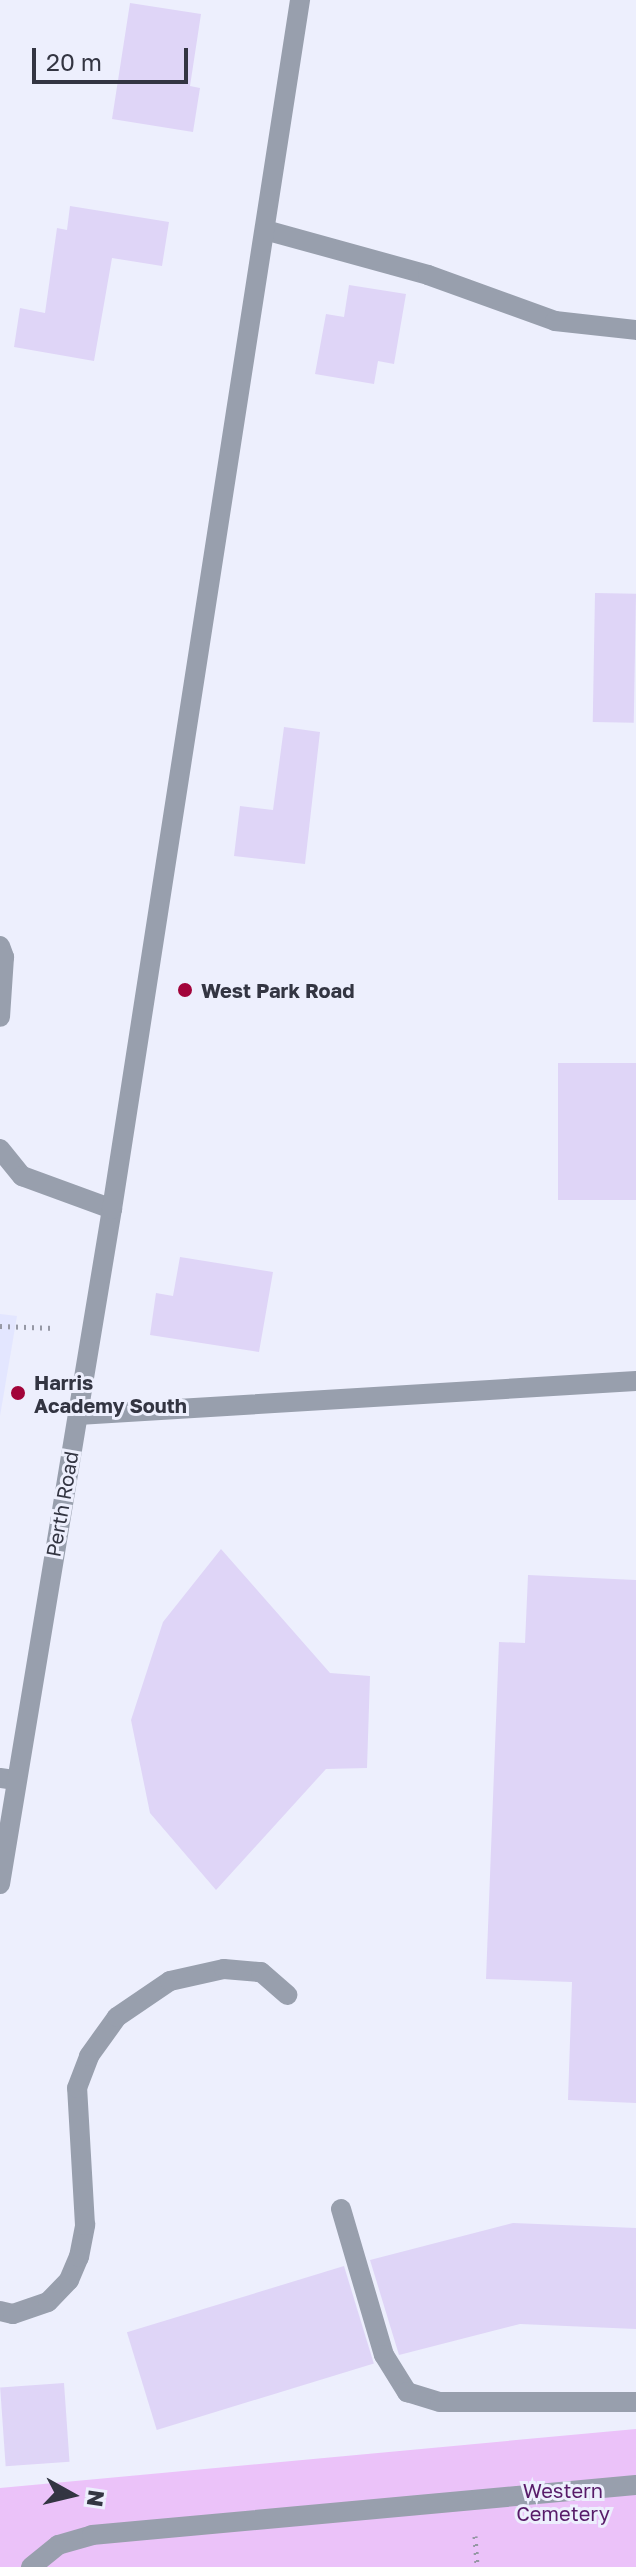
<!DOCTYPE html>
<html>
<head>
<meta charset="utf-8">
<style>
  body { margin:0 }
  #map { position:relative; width:636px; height:2567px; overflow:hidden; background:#edeffd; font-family:"Golos Text",sans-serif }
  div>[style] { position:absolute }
  .built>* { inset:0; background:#e3e6ff }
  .green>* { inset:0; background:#ebc2f9 }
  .building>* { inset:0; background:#dfd5f7; transform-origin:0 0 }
  .path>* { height:5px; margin-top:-2.5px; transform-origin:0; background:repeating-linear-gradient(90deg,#9698a5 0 2px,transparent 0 8px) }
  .service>* { height:20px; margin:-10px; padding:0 10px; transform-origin:10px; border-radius:10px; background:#989fad }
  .minor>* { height:20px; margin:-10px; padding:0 10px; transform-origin:10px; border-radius:10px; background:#989fad }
  .tertiary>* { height:20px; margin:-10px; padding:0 10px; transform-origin:10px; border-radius:10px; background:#989fad }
  .dots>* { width:22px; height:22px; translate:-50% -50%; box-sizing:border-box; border:4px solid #edeffd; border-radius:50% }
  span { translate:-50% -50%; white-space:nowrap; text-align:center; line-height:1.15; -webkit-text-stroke:6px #edeffd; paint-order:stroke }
  .poi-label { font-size:20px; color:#333542; font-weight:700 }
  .left { translate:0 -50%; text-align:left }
  .street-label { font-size:20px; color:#333542 }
  .park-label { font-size:20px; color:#581c69 }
  .north { position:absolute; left:32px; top:2455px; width:80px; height:80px; -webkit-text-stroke:6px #edeffd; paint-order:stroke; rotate:98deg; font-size:22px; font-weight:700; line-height:32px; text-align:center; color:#333542 }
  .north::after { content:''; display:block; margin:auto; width:28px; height:36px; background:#333542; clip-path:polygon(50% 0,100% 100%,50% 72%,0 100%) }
  .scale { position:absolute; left:32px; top:48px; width:156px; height:36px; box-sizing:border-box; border:4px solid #333542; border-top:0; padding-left:10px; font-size:24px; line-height:28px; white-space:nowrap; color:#333542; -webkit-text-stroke:6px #edeffd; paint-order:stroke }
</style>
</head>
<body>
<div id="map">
  <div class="built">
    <i style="clip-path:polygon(0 1314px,17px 1316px,0 1416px)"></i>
  </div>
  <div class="green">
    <i style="clip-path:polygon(636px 2429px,636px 2567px,0 2567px,0 2488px)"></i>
  </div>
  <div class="building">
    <i style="clip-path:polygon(130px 3px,201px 14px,190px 86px,200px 88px,193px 132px,112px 119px)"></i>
    <i style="clip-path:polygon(70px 206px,169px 222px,162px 266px,112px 258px,94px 361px,14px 347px,20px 308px,45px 313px,57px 228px,67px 230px)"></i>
    <i style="clip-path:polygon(349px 285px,406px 294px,394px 364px,378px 361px,374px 384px,315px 374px,326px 314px,344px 317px)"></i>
    <i style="left:595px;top:593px;width:41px;height:129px;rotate:1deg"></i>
    <i style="clip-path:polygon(284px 727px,320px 732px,305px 864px,234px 856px,240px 806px,273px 810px)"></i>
    <i style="left:636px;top:1063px;width:137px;height:78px;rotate:90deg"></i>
    <i style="clip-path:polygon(180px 1257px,273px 1272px,259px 1352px,150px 1335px,156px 1293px,173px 1296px)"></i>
    <i style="clip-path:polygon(221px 1549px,330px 1673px,370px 1676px,367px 1768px,326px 1769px,216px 1890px,150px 1813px,131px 1720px,163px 1622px)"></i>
    <i style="clip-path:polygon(528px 1575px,636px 1580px,636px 2103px,568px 2100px,572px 1982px,486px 1979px,499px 1642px,525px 1643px)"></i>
    <i style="clip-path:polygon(513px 2223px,636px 2228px,636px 2329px,520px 2324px,399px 2355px,370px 2260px)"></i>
    <i style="left:344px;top:2266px;width:102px;height:227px;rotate:73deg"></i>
    <i style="left:64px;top:2383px;width:79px;height:64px;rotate:86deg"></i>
  </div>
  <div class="path">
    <i style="left:0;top:1326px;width:55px;rotate:2.1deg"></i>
    <i style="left:475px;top:2536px;width:31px;rotate:86deg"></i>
  </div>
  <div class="service">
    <i style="left:265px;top:230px;width:169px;rotate:15.4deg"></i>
    <i style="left:428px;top:275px;width:135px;rotate:19.9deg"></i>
    <i style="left:555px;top:321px;width:81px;rotate:6.3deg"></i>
    <i style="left:0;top:1778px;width:14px;rotate:8deg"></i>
    <i style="left:341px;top:2209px;width:152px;rotate:73.6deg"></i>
    <i style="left:384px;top:2355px;width:44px;rotate:58.1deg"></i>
    <i style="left:407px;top:2392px;width:34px;rotate:17deg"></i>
    <i style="left:440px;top:2402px;width:196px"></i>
    <i style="left:0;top:2311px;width:13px;rotate:13deg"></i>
    <i style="left:13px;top:2314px;width:37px;rotate:-19deg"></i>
    <i style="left:48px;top:2302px;width:30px;rotate:-46deg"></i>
    <i style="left:69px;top:2280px;width:25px;rotate:-67deg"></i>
    <i style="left:79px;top:2257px;width:33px;rotate:-79deg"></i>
    <i style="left:85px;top:2225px;width:137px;rotate:-93.3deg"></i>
    <i style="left:77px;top:2088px;width:34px;rotate:-69deg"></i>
    <i style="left:89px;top:2056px;width:48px;rotate:-54.3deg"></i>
    <i style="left:117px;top:2017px;width:64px;rotate:-34.2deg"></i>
    <i style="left:170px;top:1981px;width:55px;rotate:-12.5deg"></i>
    <i style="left:224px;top:1969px;width:37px;rotate:5deg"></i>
    <i style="left:261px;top:1972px;width:35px;rotate:41deg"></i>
    <i style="left:31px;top:2567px;width:35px;rotate:-39deg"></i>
    <i style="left:58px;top:2545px;width:35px;rotate:-16deg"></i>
    <i style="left:92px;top:2535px;width:546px;rotate:-5.25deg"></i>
  </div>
  <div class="minor">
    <i style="left:0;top:946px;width:12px;rotate:70deg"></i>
    <i style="left:4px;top:957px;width:60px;rotate:93.8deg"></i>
    <i style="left:0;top:1149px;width:35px;rotate:51deg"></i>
    <i style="left:22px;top:1176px;width:96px;rotate:20.1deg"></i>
    <i style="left:78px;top:1415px;width:559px;rotate:-3.49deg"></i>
  </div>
  <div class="tertiary">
    <i style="left:0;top:1884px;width:684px;rotate:-80.58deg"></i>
    <i style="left:112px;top:1209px;width:1224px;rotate:-81.16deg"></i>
  </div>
  <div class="dots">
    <i style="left:185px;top:990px;background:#a2043a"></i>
    <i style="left:18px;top:1393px;background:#a2043a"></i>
  </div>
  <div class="poi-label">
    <span class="left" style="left:201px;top:990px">West Park Road</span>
    <span class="left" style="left:34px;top:1394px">Harris<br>Academy South</span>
  </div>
  <div class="street-label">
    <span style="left:62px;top:1504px;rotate:-80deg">Perth Road</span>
  </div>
  <div class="park-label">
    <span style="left:563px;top:2502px">Western<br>Cemetery</span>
  </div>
  <div class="north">N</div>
  <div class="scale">20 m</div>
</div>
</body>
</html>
